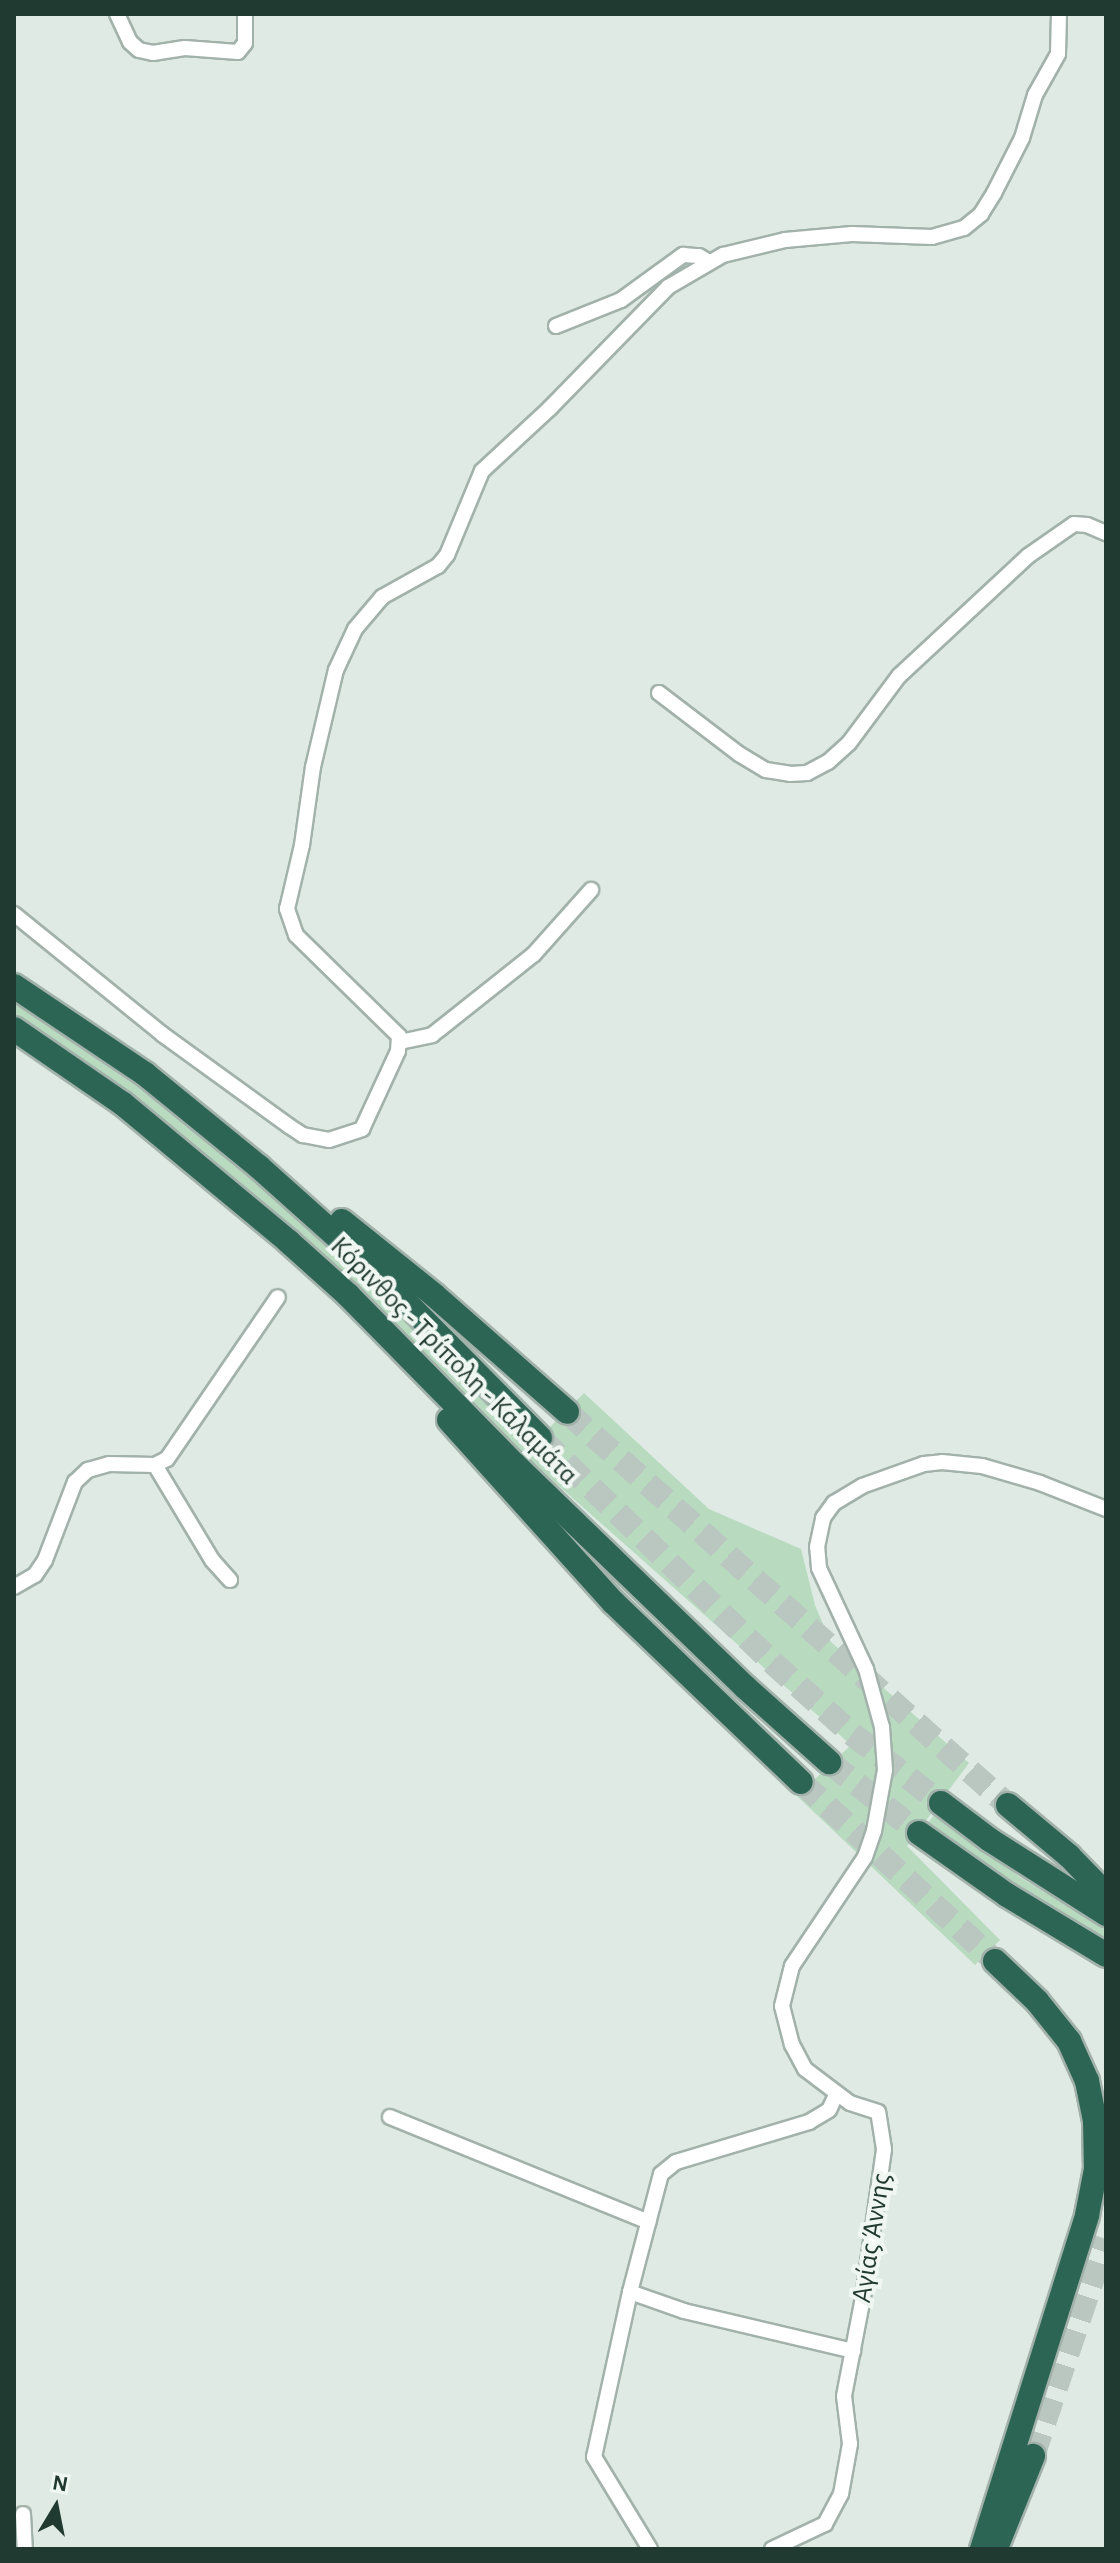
<!DOCTYPE html>
<html>
<head>
<meta charset="utf-8">
<style>
  body { margin:0 }
  #map { position:relative; width:1120px; height:2563px; overflow:hidden; background:#dfeae4; font-family:"Alegreya Sans",sans-serif }
  div>[style] { position:absolute }
  .green>* { inset:0; background:#b8dbbf }
  .highway-tunnel>* { height:24px; margin-top:-12px; transform-origin:0; background:repeating-linear-gradient(90deg,#b9c7c0 0 24px,transparent 0 36px) }
  .roads { filter:drop-shadow(2px 0 #a2b2ab) drop-shadow(-2px 0 #a2b2ab) drop-shadow(0 2px #a2b2ab) drop-shadow(0 -2px #a2b2ab) }
  .street>* { height:14px; margin:-7px; padding:0 7px; transform-origin:7px; border-radius:7px; background:#fff }
  .highway>* { height:24px; margin:-12px; padding:0 12px; transform-origin:12px; border-radius:12px; background:#2d6554 }
  span { translate:-50% -50%; white-space:nowrap; text-align:center; line-height:1.15; -webkit-text-stroke:8px #f0f7f3; paint-order:stroke }
  .street-label { font-size:28px; color:#213a31 }
  .frame { position:absolute; inset:0; border:16px solid #213a31; pointer-events:none }
  .north { position:absolute; left:16px; top:2467px; width:80px; height:80px; -webkit-text-stroke:6px #f0f7f3; paint-order:stroke; rotate:10deg; font-size:22px; font-weight:700; line-height:32px; text-align:center; color:#213a31 }
  .north::after { content:''; display:block; margin:auto; width:28px; height:36px; background:#213a31; clip-path:polygon(50% 0,100% 100%,50% 72%,0 100%) }
</style>
</head>
<body>
<div id="map">
  <div class="green">
    <i style="clip-path:polygon(14px 1003px,136px 1086px,249px 1177px,364px 1279px,530px 1447px,584px 1393px,709px 1509px,801px 1549px,815px 1605px,830px 1641px,969px 1763px,907px 1846px,1000px 1940px,975px 1965px,797px 1796px,851px 1745px,524px 1455px,299px 1233px,133px 1094px,14px 1013px)"></i>
    <i style="clip-path:polygon(934px 1815px,1021px 1878px,1106px 1929px,1106px 1940px,977px 1860px,928px 1823px)"></i>
  </div>
  <div class="highway-tunnel">
    <i style="left:567px;top:1412px;width:591px;rotate:41.71deg"></i>
    <i style="left:540px;top:1438px;width:322px;rotate:44deg"></i>
    <i style="left:772px;top:1662px;width:108px;rotate:42deg"></i>
    <i style="left:852px;top:1734px;width:113px;rotate:37.8deg"></i>
    <i style="left:829px;top:1762px;width:115px;rotate:38.3deg"></i>
    <i style="left:801px;top:1782px;width:264px;rotate:42.7deg"></i>
    <i style="left:1033px;top:2456px;width:229px;rotate:-71.4deg"></i>
  </div>
  <div class="roads">
    <div class="street">
      <i style="left:117px;top:14px;width:31px;rotate:65deg"></i>
      <i style="left:130px;top:42px;width:12px;rotate:42deg"></i>
      <i style="left:139px;top:50px;width:14px;rotate:12deg"></i>
      <i style="left:153px;top:53px;width:32px;rotate:-9deg"></i>
      <i style="left:185px;top:48px;width:53px;rotate:4.3deg"></i>
      <i style="left:238px;top:52px;width:11px;rotate:-52deg"></i>
      <i style="left:245px;top:43px;width:29px;rotate:-90deg"></i>
      <i style="left:556px;top:326px;width:70px;rotate:-21.8deg"></i>
      <i style="left:621px;top:300px;width:77px;rotate:-36deg"></i>
      <i style="left:683px;top:255px;width:16px;rotate:4deg"></i>
      <i style="left:699px;top:256px;width:12px;rotate:31deg"></i>
      <i style="left:659px;top:693px;width:101px;rotate:37.3deg"></i>
      <i style="left:739px;top:754px;width:31px;rotate:31deg"></i>
      <i style="left:766px;top:770px;width:24px;rotate:9deg"></i>
      <i style="left:790px;top:774px;width:17px;rotate:-3deg"></i>
      <i style="left:807px;top:773px;width:24px;rotate:-28deg"></i>
      <i style="left:828px;top:762px;width:28px;rotate:-42deg"></i>
      <i style="left:849px;top:743px;width:84px;rotate:-53.3deg"></i>
      <i style="left:899px;top:676px;width:176px;rotate:-42.9deg"></i>
      <i style="left:1028px;top:556px;width:56px;rotate:-34.8deg"></i>
      <i style="left:1074px;top:524px;width:13px;rotate:4deg"></i>
      <i style="left:1087px;top:525px;width:21px;rotate:23deg"></i>
      <i style="left:14px;top:914px;width:191px;rotate:39deg"></i>
      <i style="left:162px;top:1034px;width:157px;rotate:35.9deg"></i>
      <i style="left:289px;top:1126px;width:17px;rotate:33deg"></i>
      <i style="left:303px;top:1135px;width:26px;rotate:11deg"></i>
      <i style="left:329px;top:1140px;width:35px;rotate:-18deg"></i>
      <i style="left:362px;top:1129px;width:86px;rotate:-65.2deg"></i>
      <i style="left:398px;top:1051px;width:15px;rotate:-86deg"></i>
      <i style="left:399px;top:1036px;width:144px;rotate:-135.6deg"></i>
      <i style="left:296px;top:935px;width:28px;rotate:-109deg"></i>
      <i style="left:287px;top:909px;width:66px;rotate:-76.8deg"></i>
      <i style="left:302px;top:845px;width:79px;rotate:-82deg"></i>
      <i style="left:313px;top:767px;width:100px;rotate:-76.7deg"></i>
      <i style="left:336px;top:670px;width:45px;rotate:-65.1deg"></i>
      <i style="left:355px;top:629px;width:42px;rotate:-49.8deg"></i>
      <i style="left:382px;top:597px;width:64px;rotate:-29deg"></i>
      <i style="left:438px;top:566px;width:14px;rotate:-51deg"></i>
      <i style="left:447px;top:555px;width:91px;rotate:-67.4deg"></i>
      <i style="left:482px;top:471px;width:93px;rotate:-42.8deg"></i>
      <i style="left:550px;top:408px;width:169px;rotate:-45.7deg"></i>
      <i style="left:668px;top:287px;width:64px;rotate:-30.2deg"></i>
      <i style="left:723px;top:255px;width:64px;rotate:-13.6deg"></i>
      <i style="left:785px;top:240px;width:67px;rotate:-5.1deg"></i>
      <i style="left:852px;top:234px;width:80px;rotate:2.1deg"></i>
      <i style="left:932px;top:237px;width:33px;rotate:-16deg"></i>
      <i style="left:964px;top:228px;width:22px;rotate:-39deg"></i>
      <i style="left:981px;top:214px;width:25px;rotate:-58deg"></i>
      <i style="left:994px;top:193px;width:62px;rotate:-63deg"></i>
      <i style="left:1022px;top:138px;width:45px;rotate:-73.2deg"></i>
      <i style="left:1035px;top:95px;width:47px;rotate:-60.7deg"></i>
      <i style="left:1058px;top:54px;width:40px;rotate:-88.6deg"></i>
      <i style="left:400px;top:1042px;width:33px;rotate:-12deg"></i>
      <i style="left:432px;top:1035px;width:11px;rotate:-38deg"></i>
      <i style="left:441px;top:1028px;width:119px;rotate:-38.5deg"></i>
      <i style="left:534px;top:954px;width:86px;rotate:-48.3deg"></i>
      <i style="left:155px;top:1465px;width:111px;rotate:59deg"></i>
      <i style="left:212px;top:1560px;width:27px;rotate:48deg"></i>
      <i style="left:14px;top:1587px;width:24px;rotate:-30deg"></i>
      <i style="left:35px;top:1575px;width:18px;rotate:-56deg"></i>
      <i style="left:45px;top:1560px;width:84px;rotate:-69deg"></i>
      <i style="left:75px;top:1482px;width:18px;rotate:-43deg"></i>
      <i style="left:88px;top:1470px;width:22px;rotate:-16deg"></i>
      <i style="left:109px;top:1464px;width:46px;rotate:1.2deg"></i>
      <i style="left:155px;top:1465px;width:13px;rotate:-27deg"></i>
      <i style="left:167px;top:1459px;width:196px;rotate:-55.6deg"></i>
      <i style="left:390px;top:2117px;width:279px;rotate:22.1deg"></i>
      <i style="left:630px;top:2292px;width:57px;rotate:19.4deg"></i>
      <i style="left:684px;top:2311px;width:174px;rotate:13.3deg"></i>
      <i style="left:23px;top:2514px;width:35px;rotate:87deg"></i>
      <i style="left:650px;top:2549px;width:108px;rotate:-121.3deg"></i>
      <i style="left:594px;top:2457px;width:169px;rotate:-77.7deg"></i>
      <i style="left:630px;top:2292px;width:122px;rotate:-75.3deg"></i>
      <i style="left:661px;top:2174px;width:19px;rotate:-39deg"></i>
      <i style="left:676px;top:2162px;width:139px;rotate:-16.7deg"></i>
      <i style="left:809px;top:2122px;width:23px;rotate:-31deg"></i>
      <i style="left:829px;top:2110px;width:17px;rotate:-65deg"></i>
      <i style="left:772px;top:2549px;width:59px;rotate:-25.3deg"></i>
      <i style="left:825px;top:2524px;width:34px;rotate:-62deg"></i>
      <i style="left:841px;top:2494px;width:51px;rotate:-79.8deg"></i>
      <i style="left:850px;top:2444px;width:48px;rotate:-97.1deg"></i>
      <i style="left:844px;top:2396px;width:101px;rotate:-79.1deg"></i>
      <i style="left:863px;top:2297px;width:149px;rotate:-81.9deg"></i>
      <i style="left:884px;top:2149px;width:37px;rotate:-99deg"></i>
      <i style="left:878px;top:2112px;width:29px;rotate:-162deg"></i>
      <i style="left:850px;top:2103px;width:56px;rotate:-142.9deg"></i>
      <i style="left:805px;top:2069px;width:27px;rotate:-118deg"></i>
      <i style="left:792px;top:2045px;width:40px;rotate:-104.4deg"></i>
      <i style="left:782px;top:2006px;width:41px;rotate:-76deg"></i>
      <i style="left:792px;top:1966px;width:131px;rotate:-56.2deg"></i>
      <i style="left:865px;top:1857px;width:28px;rotate:-71deg"></i>
      <i style="left:874px;top:1831px;width:62px;rotate:-79.8deg"></i>
      <i style="left:885px;top:1770px;width:43px;rotate:-94deg"></i>
      <i style="left:882px;top:1727px;width:60px;rotate:-105.4deg"></i>
      <i style="left:866px;top:1669px;width:111px;rotate:-115deg"></i>
      <i style="left:819px;top:1568px;width:21px;rotate:-95deg"></i>
      <i style="left:817px;top:1547px;width:30px;rotate:-78deg"></i>
      <i style="left:823px;top:1518px;width:19px;rotate:-54deg"></i>
      <i style="left:834px;top:1503px;width:33px;rotate:-31deg"></i>
      <i style="left:862px;top:1486px;width:66px;rotate:-19.5deg"></i>
      <i style="left:924px;top:1464px;width:18px;rotate:-6deg"></i>
      <i style="left:942px;top:1462px;width:40px;rotate:5.7deg"></i>
      <i style="left:982px;top:1466px;width:60px;rotate:16.3deg"></i>
      <i style="left:1040px;top:1483px;width:71px;rotate:21.5deg"></i>
    </div>
    <div class="highway">
      <i style="left:14px;top:986px;width:158px;rotate:33.9deg"></i>
      <i style="left:145px;top:1074px;width:147px;rotate:39.2deg"></i>
      <i style="left:259px;top:1167px;width:154px;rotate:41.8deg"></i>
      <i style="left:374px;top:1270px;width:236px;rotate:45.3deg"></i>
      <i style="left:14px;top:1029px;width:132px;rotate:34.5deg"></i>
      <i style="left:123px;top:1104px;width:216px;rotate:39.7deg"></i>
      <i style="left:289px;top:1242px;width:79px;rotate:41.9deg"></i>
      <i style="left:348px;top:1295px;width:237px;rotate:45.5deg"></i>
      <i style="left:514px;top:1464px;width:321px;rotate:44deg"></i>
      <i style="left:745px;top:1687px;width:113px;rotate:41.8deg"></i>
      <i style="left:342px;top:1221px;width:118px;rotate:38.8deg"></i>
      <i style="left:434px;top:1295px;width:177px;rotate:41.3deg"></i>
      <i style="left:449px;top:1420px;width:245px;rotate:48deg"></i>
      <i style="left:613px;top:1602px;width:260px;rotate:43.8deg"></i>
      <i style="left:941px;top:1803px;width:61px;rotate:37.1deg"></i>
      <i style="left:990px;top:1840px;width:138px;rotate:32.5deg"></i>
      <i style="left:1008px;top:1805px;width:80px;rotate:39.9deg"></i>
      <i style="left:1069px;top:1856px;width:53px;rotate:45.8deg"></i>
      <i style="left:919px;top:1833px;width:108px;rotate:35.2deg"></i>
      <i style="left:1007px;top:1895px;width:116px;rotate:31.2deg"></i>
      <i style="left:998px;top:2543px;width:94px;rotate:-68.1deg"></i>
      <i style="left:982px;top:2549px;width:350px;rotate:-72.5deg"></i>
      <i style="left:1087px;top:2215px;width:47px;rotate:-78.9deg"></i>
      <i style="left:1096px;top:2169px;width:48px;rotate:-91.2deg"></i>
      <i style="left:1095px;top:2121px;width:41px;rotate:-101.3deg"></i>
      <i style="left:1087px;top:2081px;width:44px;rotate:-114.2deg"></i>
      <i style="left:1069px;top:2041px;width:51px;rotate:-128.7deg"></i>
      <i style="left:1037px;top:2001px;width:58px;rotate:-136.4deg"></i>
    </div>
  </div>
  <div class="street-label">
    <span style="left:454px;top:1361px;rotate:45deg">Κόρινθος - Τρίπολη - Καλαμάτα</span>
    <span style="left:872px;top:2238px;rotate:-81deg">Αγίας Άννης</span>
  </div>
  <div class="frame"></div>
  <div class="north">N</div>
</div>
</body>
</html>
